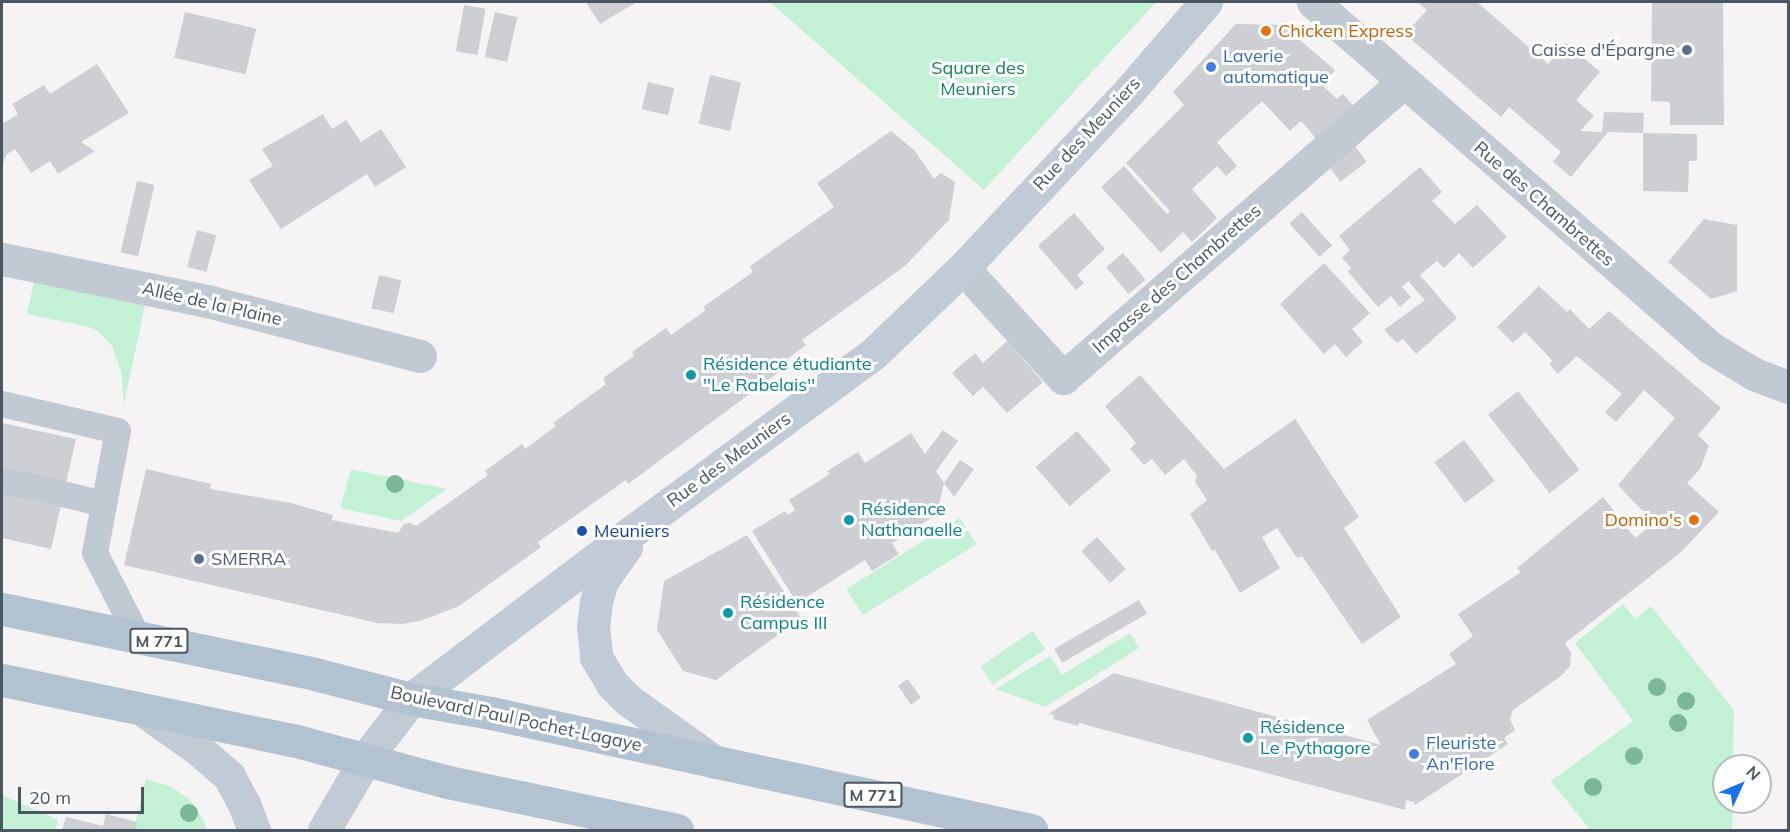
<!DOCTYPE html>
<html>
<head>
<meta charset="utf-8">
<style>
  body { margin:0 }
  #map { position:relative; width:1790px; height:832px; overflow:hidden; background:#f5f3f3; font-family:Mulish,sans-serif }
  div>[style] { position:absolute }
  .green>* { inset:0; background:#c3f1d5; transform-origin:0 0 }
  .building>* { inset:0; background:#cdcfd5; transform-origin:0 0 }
  .service>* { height:26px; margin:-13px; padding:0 13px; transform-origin:13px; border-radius:13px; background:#c1cad2 }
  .minor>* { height:33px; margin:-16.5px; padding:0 16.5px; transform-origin:16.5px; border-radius:16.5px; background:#c1cad2 }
  .secondary>* { height:33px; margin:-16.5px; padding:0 16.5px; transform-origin:16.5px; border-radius:16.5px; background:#c1cbd6 }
  .primary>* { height:33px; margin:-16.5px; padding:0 16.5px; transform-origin:16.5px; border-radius:16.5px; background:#b3c2d1 }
  .trees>* { width:18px; height:18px; margin:-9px; border-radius:50%; background:#7bb799 }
  .dots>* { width:16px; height:16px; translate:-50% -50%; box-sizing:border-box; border:3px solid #fff; border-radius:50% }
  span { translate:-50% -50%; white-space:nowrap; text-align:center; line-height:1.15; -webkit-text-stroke:6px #fff; paint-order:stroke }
  .shield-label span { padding:2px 4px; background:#fff; border:2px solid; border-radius:4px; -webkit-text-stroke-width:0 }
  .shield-label { font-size:16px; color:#4a5661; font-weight:700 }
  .food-label { font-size:18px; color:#c56008 }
  .left { translate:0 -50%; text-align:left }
  .right { translate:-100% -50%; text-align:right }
  .service-label { font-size:18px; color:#4e5e75 }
  .shop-label { font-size:18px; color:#366cbe }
  .park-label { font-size:18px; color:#17864f }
  .street-label { font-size:18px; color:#4a5661 }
  .culture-label { font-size:18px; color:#0d838f }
  .transit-label { font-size:18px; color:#164399 }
  .frame { position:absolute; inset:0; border:3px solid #4a5661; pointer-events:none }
  .north { position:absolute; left:1712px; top:754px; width:60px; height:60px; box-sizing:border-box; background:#fff; border:2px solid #b7bbc0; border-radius:50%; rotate:46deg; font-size:16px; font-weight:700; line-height:24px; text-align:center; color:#4a5661 }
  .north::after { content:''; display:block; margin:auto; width:21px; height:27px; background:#1a73e8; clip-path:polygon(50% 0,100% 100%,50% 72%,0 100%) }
  .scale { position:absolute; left:18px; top:787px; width:126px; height:27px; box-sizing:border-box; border:3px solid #4a5661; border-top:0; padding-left:8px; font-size:18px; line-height:21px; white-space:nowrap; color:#4a5661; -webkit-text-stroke:4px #fff; paint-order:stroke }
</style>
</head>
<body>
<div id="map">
  <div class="green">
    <i style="clip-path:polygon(772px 2px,1156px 2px,984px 190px,772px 4px)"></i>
    <i style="clip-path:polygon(34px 281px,145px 305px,124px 404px,121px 371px,112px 346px,99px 332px,89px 327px,27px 314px)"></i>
    <i style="clip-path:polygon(351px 469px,447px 489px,401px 521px,340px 508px)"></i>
    <i style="left:960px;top:518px;width:31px;height:134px;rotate:58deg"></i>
    <i style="clip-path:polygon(1623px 604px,1635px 619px,1651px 606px,1734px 710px,1733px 766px,1724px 766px,1724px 802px,1733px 802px,1732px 830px,1590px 830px,1551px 781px,1633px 721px,1575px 643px)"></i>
    <i style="left:1033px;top:631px;width:22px;height:63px;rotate:56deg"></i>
    <i style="clip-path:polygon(1130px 633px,1139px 648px,1045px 707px,996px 689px,1050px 656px,1062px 675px)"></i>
    <i style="clip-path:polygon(146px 779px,172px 787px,190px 800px,204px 821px,207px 830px,134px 830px)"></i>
    <i style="clip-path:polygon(2px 795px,58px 820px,55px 830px,2px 830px)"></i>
  </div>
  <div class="building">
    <i style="clip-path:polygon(586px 2px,637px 2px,600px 24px)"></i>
    <i style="clip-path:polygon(1417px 2px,1477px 2px,1548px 64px,1566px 43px,1600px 72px,1576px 100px,1594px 116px,1580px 131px,1602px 132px,1604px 112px,1644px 113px,1643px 133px,1608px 132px,1571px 177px,1553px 162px,1561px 152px,1509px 107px,1501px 117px,1405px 34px,1427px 10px)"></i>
    <i style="clip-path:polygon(1652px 2px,1723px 2px,1724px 125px,1670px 125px,1670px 102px,1651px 101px)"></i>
    <i style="left:464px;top:5px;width:22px;height:47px;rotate:10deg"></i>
    <i style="left:185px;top:12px;width:73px;height:47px;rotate:13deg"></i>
    <i style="left:495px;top:12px;width:23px;height:46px;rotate:13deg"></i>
    <i style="clip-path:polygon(1236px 24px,1282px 25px,1335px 70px,1322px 85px,1337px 99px,1343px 94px,1357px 110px,1319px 142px,1301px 121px,1290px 131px,1262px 101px,1217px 142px,1237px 166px,1226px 176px,1217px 166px,1192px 189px,1217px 218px,1192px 242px,1183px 232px,1161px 253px,1101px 187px,1124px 166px,1167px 214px,1170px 211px,1126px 163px,1184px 105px,1173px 92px)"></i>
    <i style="clip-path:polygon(97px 64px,129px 113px,81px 142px,95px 151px,58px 174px,50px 161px,31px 173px,15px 149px,7px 154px,2px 165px,2px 124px,18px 114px,12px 104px,44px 85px,50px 94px)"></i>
    <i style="left:710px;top:75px;width:32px;height:50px;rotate:13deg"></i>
    <i style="left:648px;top:82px;width:27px;height:28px;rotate:13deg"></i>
    <i style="clip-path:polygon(323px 114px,332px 129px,346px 120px,361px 142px,381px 129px,406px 167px,375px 187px,367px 174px,281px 229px,249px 180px,273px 166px,262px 149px)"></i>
    <i style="clip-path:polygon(891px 131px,915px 151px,934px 179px,941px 173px,955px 182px,949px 220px,905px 266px,802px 340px,806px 345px,775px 368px,779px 372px,628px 484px,626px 480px,538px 542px,541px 547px,459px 606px,420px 621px,402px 624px,378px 623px,124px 565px,146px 469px,211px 484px,210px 489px,291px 503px,333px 515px,332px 520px,398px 533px,404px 524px,410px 523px,416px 526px,488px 475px,485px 471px,522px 444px,525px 449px,556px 426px,553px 423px,606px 384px,603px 378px,634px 356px,632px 352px,666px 328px,671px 335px,706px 310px,703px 307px,753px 272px,750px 266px,834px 207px,817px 183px)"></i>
    <i style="clip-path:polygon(1643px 133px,1697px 134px,1697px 161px,1689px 161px,1688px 192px,1643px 191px)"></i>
    <i style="left:1354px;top:145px;width:21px;height:33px;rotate:53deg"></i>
    <i style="clip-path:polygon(1420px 167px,1442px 192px,1432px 201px,1455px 224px,1477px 205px,1507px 237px,1473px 268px,1459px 253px,1444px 268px,1437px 261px,1420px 275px,1457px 318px,1416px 354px,1403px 339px,1397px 343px,1384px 330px,1425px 300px,1408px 281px,1418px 272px,1415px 275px,1402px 287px,1411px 297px,1400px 307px,1391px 296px,1378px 307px,1348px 272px,1351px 268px,1342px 258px,1350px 250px,1339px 236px)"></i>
    <i style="left:137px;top:181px;width:18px;height:73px;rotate:13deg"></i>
    <i style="left:1302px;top:212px;width:45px;height:17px;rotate:48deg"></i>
    <i style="clip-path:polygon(1074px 213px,1105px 249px,1077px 275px,1084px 283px,1076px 290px,1038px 246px)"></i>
    <i style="clip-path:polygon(1704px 219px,1737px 225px,1737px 291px,1711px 299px,1668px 262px)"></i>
    <i style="left:197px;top:230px;width:20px;height:38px;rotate:15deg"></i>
    <i style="left:1123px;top:253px;width:35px;height:22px;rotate:50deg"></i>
    <i style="clip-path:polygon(1324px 263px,1370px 313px,1352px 329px,1363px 342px,1346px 357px,1335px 344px,1324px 354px,1280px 304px)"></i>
    <i style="left:379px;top:275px;width:23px;height:34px;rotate:13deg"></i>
    <i style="clip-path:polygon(1539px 286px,1567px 312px,1570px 309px,1589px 329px,1609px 311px,1721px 408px,1698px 435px,1709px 446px,1700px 469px,1687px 483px,1719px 512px,1680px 553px,1565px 643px,1571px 653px,1570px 666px,1562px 675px,1513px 710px,1510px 719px,1515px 730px,1504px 738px,1508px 744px,1415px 805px,1414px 802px,1406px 800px,1405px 810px,1079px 723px,1078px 726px,1053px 719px,1054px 715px,1048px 714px,1114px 673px,1381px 745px,1367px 720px,1456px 664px,1449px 654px,1473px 636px,1458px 614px,1521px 572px,1517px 568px,1603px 497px,1635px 538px,1654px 523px,1618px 485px,1675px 418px,1644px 390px,1616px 422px,1605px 412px,1622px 394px,1577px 356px,1558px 374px,1549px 364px,1553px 361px,1525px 332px,1513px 343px,1497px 327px)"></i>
    <i style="clip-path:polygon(1007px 341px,1043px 382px,1007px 413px,983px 387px,973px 396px,952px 373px,975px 353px,983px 363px)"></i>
    <i style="clip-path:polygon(1140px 375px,1224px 469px,1295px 419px,1359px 517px,1344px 528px,1401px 617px,1362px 644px,1302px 556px,1297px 558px,1277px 528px,1262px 537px,1280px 568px,1240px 593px,1215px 550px,1212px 551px,1190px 514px,1207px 500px,1195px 482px,1197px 476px,1184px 459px,1165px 475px,1152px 459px,1144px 465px,1130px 449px,1136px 443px,1105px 406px)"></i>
    <i style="left:1518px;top:391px;width:100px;height:38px;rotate:52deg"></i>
    <i style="clip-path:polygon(2px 423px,76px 439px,51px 549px,2px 538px)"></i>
    <i style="clip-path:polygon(943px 430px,958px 441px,936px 471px,944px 483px,937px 514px,892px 543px,899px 554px,872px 571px,865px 560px,797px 603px,752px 531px,785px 511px,788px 515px,795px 510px,789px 500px,830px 474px,827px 471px,858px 452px,865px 463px,911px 433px,925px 454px)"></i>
    <i style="left:1077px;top:431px;width:52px;height:55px;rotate:49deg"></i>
    <i style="left:1464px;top:440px;width:51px;height:37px;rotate:53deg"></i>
    <i style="clip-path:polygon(960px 460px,974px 469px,954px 497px,944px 483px)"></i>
    <i style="clip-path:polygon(747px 535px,801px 618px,716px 680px,683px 671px,657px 630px,664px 581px)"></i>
    <i style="left:1097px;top:537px;width:43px;height:21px;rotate:48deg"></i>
    <i style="left:1139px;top:600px;width:16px;height:98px;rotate:60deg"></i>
    <i style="left:908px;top:679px;width:23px;height:12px;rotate:56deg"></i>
    <i style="clip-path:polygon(106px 814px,137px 822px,135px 830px,62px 830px,66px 817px,103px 826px)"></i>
  </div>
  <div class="service">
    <i style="left:2px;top:404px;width:119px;rotate:13.1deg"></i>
    <i style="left:118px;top:431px;width:124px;rotate:100.7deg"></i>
    <i style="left:95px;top:553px;width:94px;rotate:62.9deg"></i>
    <i style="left:2px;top:482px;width:23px;rotate:7deg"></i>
    <i style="left:25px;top:485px;width:81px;rotate:13.5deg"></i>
  </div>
  <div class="minor">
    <i style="left:1313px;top:2px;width:527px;rotate:41deg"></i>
    <i style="left:1711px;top:348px;width:50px;rotate:31.2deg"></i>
    <i style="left:1754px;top:374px;width:36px;rotate:21deg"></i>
    <i style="left:2px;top:259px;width:209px;rotate:11.6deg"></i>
    <i style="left:207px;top:301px;width:220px;rotate:14.5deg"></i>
    <i style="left:963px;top:268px;width:149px;rotate:47.7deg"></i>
    <i style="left:1063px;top:378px;width:452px;rotate:-41deg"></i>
  </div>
  <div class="secondary">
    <i style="left:626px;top:547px;width:42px;rotate:125.2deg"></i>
    <i style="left:602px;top:581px;width:22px;rotate:106deg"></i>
    <i style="left:596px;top:602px;width:24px;rotate:97deg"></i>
    <i style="left:593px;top:626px;width:31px;rotate:84deg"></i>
    <i style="left:596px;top:657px;width:31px;rotate:59deg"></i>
    <i style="left:612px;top:684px;width:23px;rotate:45deg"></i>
    <i style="left:628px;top:700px;width:107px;rotate:35.5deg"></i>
    <i style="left:143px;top:710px;width:69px;rotate:35.5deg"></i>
    <i style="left:199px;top:750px;width:40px;rotate:41deg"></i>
    <i style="left:229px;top:776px;width:32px;rotate:62deg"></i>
    <i style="left:244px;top:804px;width:28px;rotate:69deg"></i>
    <i style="left:324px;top:830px;width:83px;rotate:-59.7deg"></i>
    <i style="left:366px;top:758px;width:74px;rotate:-52.7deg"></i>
    <i style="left:411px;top:699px;width:246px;rotate:-37.2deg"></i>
    <i style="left:607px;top:550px;width:330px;rotate:-36.4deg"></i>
    <i style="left:873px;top:354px;width:124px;rotate:-43.7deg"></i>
    <i style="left:963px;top:268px;width:244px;rotate:-46.8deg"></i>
    <i style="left:1130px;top:90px;width:116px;rotate:-49.2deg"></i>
  </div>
  <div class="primary">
    <i style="left:2px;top:609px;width:320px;rotate:11.7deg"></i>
    <i style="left:315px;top:674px;width:99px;rotate:14.6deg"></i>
    <i style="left:411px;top:699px;width:81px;rotate:9.9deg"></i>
    <i style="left:491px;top:713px;width:553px;rotate:12.23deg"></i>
    <i style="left:2px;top:680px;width:297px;rotate:11.7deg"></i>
    <i style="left:293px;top:740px;width:161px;rotate:15.2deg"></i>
    <i style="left:448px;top:782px;width:234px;rotate:11.8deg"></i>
  </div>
  <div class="trees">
    <i style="left:395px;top:484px"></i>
    <i style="left:1657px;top:687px"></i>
    <i style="left:1686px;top:701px"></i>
    <i style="left:1678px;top:723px"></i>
    <i style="left:1634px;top:756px"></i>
    <i style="left:1593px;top:787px"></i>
    <i style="left:189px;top:813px"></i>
  </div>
  <div class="dots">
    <i style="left:1266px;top:31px;background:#e8710a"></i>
    <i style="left:1687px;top:50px;background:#5c6f8a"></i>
    <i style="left:1211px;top:67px;background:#3f7fe0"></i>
    <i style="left:691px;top:375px;background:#0f9aa8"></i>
    <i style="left:849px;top:520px;background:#0f9aa8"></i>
    <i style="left:1694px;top:520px;background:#e8710a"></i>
    <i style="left:582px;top:531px;background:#1a4fb4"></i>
    <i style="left:199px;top:559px;background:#5c6f8a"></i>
    <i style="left:728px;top:613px;background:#0f9aa8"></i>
    <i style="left:1248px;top:738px;background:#0f9aa8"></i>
    <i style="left:1414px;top:754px;background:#3f7fe0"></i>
  </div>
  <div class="shield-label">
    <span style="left:159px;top:641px">M 771</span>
    <span style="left:873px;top:795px">M 771</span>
  </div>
  <div class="food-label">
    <span class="left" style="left:1278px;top:31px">Chicken Express</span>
    <span class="right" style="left:1682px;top:520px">Domino's</span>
  </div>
  <div class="service-label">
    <span class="right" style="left:1675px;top:50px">Caisse d'Épargne</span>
    <span class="left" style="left:211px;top:559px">SMERRA</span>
  </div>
  <div class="shop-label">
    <span class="left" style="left:1223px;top:67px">Laverie<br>automatique</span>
    <span class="left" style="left:1426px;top:754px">Fleuriste<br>An'Flore</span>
  </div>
  <div class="park-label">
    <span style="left:978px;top:79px">Square des<br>Meuniers</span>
  </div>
  <div class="street-label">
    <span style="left:1087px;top:134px;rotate:-47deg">Rue des Meuniers</span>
    <span style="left:1544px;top:204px;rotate:41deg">Rue des Chambrettes</span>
    <span style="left:1177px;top:279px;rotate:-41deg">Impasse des Chambrettes</span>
    <span style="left:212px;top:304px;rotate:13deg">Allée de la Plaine</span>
    <span style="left:729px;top:460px;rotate:-36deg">Rue des Meuniers</span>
    <span style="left:516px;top:719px;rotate:12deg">Boulevard Paul Pochet-Lagaye</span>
  </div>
  <div class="culture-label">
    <span class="left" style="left:703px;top:375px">Résidence étudiante<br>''Le Rabelais''</span>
    <span class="left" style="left:861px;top:520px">Résidence<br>Nathanaelle</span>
    <span class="left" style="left:740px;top:613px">Résidence<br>Campus III</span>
    <span class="left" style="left:1260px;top:738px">Résidence<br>Le Pythagore</span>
  </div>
  <div class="transit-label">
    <span class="left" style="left:594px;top:531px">Meuniers</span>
  </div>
  <div class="frame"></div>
  <div class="north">N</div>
  <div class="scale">20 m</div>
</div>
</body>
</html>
